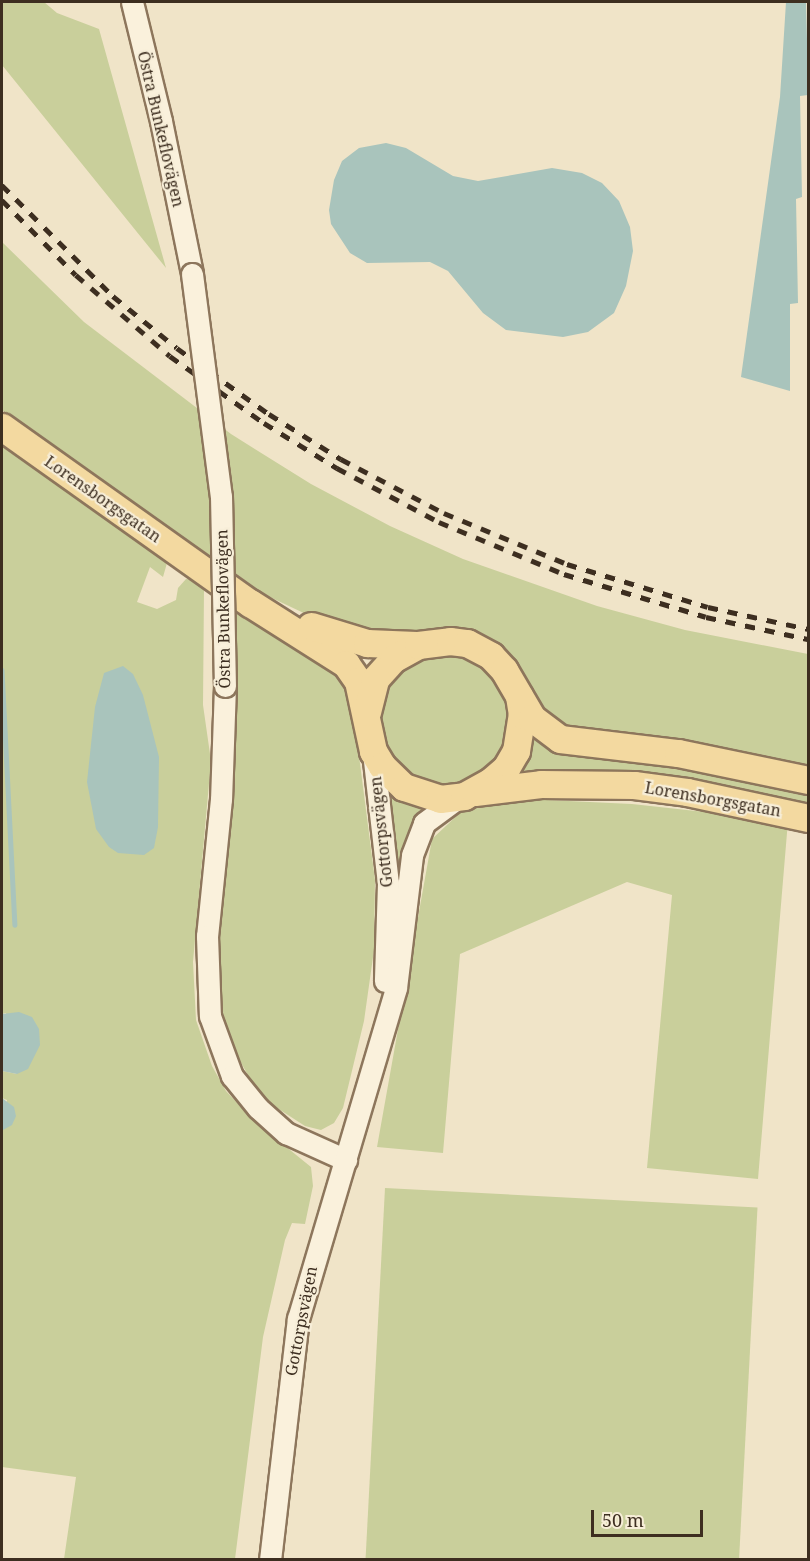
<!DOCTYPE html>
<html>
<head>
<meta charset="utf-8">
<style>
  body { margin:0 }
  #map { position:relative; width:810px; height:1561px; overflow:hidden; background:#f0e4c8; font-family:"Noto Serif",serif }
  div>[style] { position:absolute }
  .green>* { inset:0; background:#c9cf9b; transform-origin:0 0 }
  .round { border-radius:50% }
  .water>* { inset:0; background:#a9c4bc }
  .stream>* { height:4.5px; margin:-2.25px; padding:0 2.25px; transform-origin:2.25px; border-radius:2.25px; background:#a9c4bc }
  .roads { filter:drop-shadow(2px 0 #8d765c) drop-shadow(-2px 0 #8d765c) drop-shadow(0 2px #8d765c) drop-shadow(0 -2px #8d765c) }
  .minor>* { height:21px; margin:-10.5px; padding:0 10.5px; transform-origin:10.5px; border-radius:10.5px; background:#faf1dc }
  .major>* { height:27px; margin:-13.5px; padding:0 13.5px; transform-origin:13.5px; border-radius:13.5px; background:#f3d9a0 }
  .rail>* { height:4.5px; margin-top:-2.25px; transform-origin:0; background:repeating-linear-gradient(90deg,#3d2e20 0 10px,transparent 0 20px) }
  .bridges { filter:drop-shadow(2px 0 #8d765c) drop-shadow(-2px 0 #8d765c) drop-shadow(0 2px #8d765c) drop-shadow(0 -2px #8d765c) }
  .minor-bridge>* { height:21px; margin:-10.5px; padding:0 10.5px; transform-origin:10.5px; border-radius:10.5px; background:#faf1dc }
  span { translate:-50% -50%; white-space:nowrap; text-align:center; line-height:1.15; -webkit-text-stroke:4.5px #f7eed8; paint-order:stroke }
  .street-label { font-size:16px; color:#3d2e20 }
  .frame { position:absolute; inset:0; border:3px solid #3d2e20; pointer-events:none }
  .scale { position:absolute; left:591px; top:1510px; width:112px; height:27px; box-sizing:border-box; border:3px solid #3d2e20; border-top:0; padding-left:8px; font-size:18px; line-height:21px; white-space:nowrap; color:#3d2e20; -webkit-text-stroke:4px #f7eed8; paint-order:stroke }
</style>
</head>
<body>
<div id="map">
  <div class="green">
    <i style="clip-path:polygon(2px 2px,44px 2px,57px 13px,99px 29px,166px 268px,2px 65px)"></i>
    <i style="clip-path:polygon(2px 242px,84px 322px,231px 434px,311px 484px,390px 526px,463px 559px,597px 606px,685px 630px,808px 654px,808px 771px,565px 728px,548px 721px,518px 673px,397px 636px,327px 624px,255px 590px,2px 410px)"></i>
    <i style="clip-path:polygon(2px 443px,167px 563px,163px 577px,150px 567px,137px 602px,157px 609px,176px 600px,178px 588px,186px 579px,197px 580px,204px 590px,203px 705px,211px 761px,193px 962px,196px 1020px,212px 1066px,226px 1091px,253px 1120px,311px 1167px,313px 1186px,305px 1224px,292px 1223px,285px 1240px,263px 1337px,235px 1559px,64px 1559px,76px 1477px,2px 1467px,2px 1130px,7px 1100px,2px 1098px,2px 1071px,17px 1074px,6px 1013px,2px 1014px)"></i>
    <i style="clip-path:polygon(236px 610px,338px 672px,349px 689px,353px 709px,375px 880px,374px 950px,364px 1021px,343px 1108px,334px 1123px,321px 1130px,305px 1126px,274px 1106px,255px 1088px,222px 1028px,215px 982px,233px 736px)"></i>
    <i class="round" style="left:378px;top:653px;width:132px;height:132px"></i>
    <i style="clip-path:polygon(530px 734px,544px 744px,808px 788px,808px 810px,633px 775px,555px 771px,511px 777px)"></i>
    <i style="clip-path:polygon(386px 790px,425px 806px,410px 826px,404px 849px,397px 923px)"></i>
    <i style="clip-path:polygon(526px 799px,632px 804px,788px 821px,758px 1179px,647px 1168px,672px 895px,627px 882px,460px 954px,443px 1153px,377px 1147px,432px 839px,463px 810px)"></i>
    <i style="left:385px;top:1188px;width:373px;height:373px;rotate:3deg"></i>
  </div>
  <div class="water">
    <i style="clip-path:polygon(786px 2px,806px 2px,808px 76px,808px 95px,800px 96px,802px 197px,796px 199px,798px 303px,790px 304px,790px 391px,741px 377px,780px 97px)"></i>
    <i style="clip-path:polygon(386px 143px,406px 148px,453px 176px,478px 181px,552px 168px,582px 173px,602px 183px,619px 201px,630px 227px,633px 251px,626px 286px,614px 313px,588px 332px,563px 337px,506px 330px,483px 313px,448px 271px,430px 262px,367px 263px,350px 253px,331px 224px,329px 210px,334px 180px,342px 161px,359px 148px)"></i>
    <i style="clip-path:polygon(123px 666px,133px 674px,143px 695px,159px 757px,158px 827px,154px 848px,144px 855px,118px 853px,109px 847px,96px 829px,87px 782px,95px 707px,104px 673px)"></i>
    <i style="clip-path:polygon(19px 1012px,32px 1017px,39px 1029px,40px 1045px,28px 1069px,17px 1074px,2px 1071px,2px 1014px)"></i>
    <i style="clip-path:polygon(2px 1098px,14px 1107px,16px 1116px,12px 1125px,3px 1130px)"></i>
  </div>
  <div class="stream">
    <i style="left:2px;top:670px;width:255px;rotate:87.1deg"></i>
  </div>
  <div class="roads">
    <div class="minor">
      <i style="left:132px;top:2px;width:122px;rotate:76.3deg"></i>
      <i style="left:161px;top:121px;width:156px;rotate:78.5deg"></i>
      <i style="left:225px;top:686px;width:113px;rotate:92deg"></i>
      <i style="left:221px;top:799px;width:138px;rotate:95.8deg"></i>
      <i style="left:207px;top:936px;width:80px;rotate:87.9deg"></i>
      <i style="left:210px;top:1016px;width:64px;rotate:69.9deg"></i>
      <i style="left:232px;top:1076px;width:41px;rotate:50.9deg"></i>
      <i style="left:258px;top:1108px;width:38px;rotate:42deg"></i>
      <i style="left:286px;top:1133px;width:66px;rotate:24.2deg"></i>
      <i style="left:373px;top:752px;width:132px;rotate:83.5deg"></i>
      <i style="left:388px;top:883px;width:98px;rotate:91.8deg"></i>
      <i style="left:270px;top:1560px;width:243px;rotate:-83.4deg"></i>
      <i style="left:298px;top:1319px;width:345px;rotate:-73.5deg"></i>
      <i style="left:396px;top:988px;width:134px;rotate:-83.1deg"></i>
      <i style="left:412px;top:855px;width:34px;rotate:-69deg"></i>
      <i style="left:424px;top:823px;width:42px;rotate:-36.3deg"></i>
    </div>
    <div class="major">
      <i style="left:2px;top:427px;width:304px;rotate:35.4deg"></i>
      <i style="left:250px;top:603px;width:114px;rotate:32.4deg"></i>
      <i style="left:346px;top:664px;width:21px;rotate:55deg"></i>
      <i style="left:358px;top:681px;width:72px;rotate:77.9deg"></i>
      <i style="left:373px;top:751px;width:17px;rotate:59deg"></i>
      <i style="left:382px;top:766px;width:30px;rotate:44deg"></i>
      <i style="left:404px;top:787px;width:38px;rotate:18deg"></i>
      <i style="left:440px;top:799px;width:24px;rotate:-7deg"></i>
      <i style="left:464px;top:796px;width:31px;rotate:-29deg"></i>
      <i style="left:491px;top:781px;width:20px;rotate:-41deg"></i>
      <i style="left:506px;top:768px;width:20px;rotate:-60deg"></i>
      <i style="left:516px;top:751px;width:36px;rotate:-81deg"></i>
      <i style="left:522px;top:715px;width:19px;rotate:-99deg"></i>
      <i style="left:311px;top:626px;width:59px;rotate:16.9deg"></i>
      <i style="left:367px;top:643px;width:49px;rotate:2.3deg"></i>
      <i style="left:367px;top:712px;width:34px;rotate:-76deg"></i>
      <i style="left:375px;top:679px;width:27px;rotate:-48deg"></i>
      <i style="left:393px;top:659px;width:29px;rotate:-29deg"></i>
      <i style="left:418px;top:645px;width:32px;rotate:-7deg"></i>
      <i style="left:450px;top:641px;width:17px;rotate:7deg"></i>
      <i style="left:467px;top:643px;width:27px;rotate:28deg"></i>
      <i style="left:491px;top:656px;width:19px;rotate:47deg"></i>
      <i style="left:504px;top:670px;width:56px;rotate:59.7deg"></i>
      <i style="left:532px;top:718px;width:35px;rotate:37deg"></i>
      <i style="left:560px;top:739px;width:119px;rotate:6.8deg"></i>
      <i style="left:678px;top:753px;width:133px;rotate:11.7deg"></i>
      <i style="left:475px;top:792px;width:66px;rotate:-6.9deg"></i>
      <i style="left:541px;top:784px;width:93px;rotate:0.6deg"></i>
      <i style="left:634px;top:785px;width:53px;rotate:7.5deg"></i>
      <i style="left:687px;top:792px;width:124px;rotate:12.1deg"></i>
    </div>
  </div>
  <div class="rail">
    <i style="left:2px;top:185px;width:157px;rotate:45deg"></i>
    <i style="left:113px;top:296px;width:82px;rotate:39.1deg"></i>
    <i style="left:177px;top:348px;width:113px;rotate:35.7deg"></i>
    <i style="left:269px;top:414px;width:85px;rotate:32deg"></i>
    <i style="left:341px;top:459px;width:116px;rotate:27.7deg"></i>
    <i style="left:444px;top:513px;width:133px;rotate:22.5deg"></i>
    <i style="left:567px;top:564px;width:147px;rotate:17deg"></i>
    <i style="left:708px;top:607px;width:102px;rotate:12.4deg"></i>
    <i style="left:2px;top:200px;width:105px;rotate:45.4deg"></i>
    <i style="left:76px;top:275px;width:124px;rotate:40.8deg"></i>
    <i style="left:170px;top:356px;width:115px;rotate:35.5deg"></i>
    <i style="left:264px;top:423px;width:86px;rotate:31.7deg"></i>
    <i style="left:337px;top:468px;width:115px;rotate:27.9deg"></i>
    <i style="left:439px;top:522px;width:135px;rotate:22.6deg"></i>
    <i style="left:564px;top:574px;width:148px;rotate:16.8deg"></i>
    <i style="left:706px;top:617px;width:104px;rotate:12.2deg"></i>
  </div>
  <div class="bridges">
    <div class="minor-bridge">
      <i style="left:192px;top:274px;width:224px;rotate:82.6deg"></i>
      <i style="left:221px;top:496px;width:190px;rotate:88.8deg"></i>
    </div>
  </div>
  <div class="street-label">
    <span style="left:161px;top:129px;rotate:77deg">Östra Bunkeflovägen</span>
    <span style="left:103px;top:499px;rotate:35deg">Lorensborgsgatan</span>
    <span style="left:223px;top:609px;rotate:-91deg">Östra Bunkeflovägen</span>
    <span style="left:713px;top:799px;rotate:10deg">Lorensborgsgatan</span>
    <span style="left:381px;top:832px;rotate:-96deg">Gottorpsvägen</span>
    <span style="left:301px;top:1321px;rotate:-79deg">Gottorpsvägen</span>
  </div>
  <div class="frame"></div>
  <div class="scale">50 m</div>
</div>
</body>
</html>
